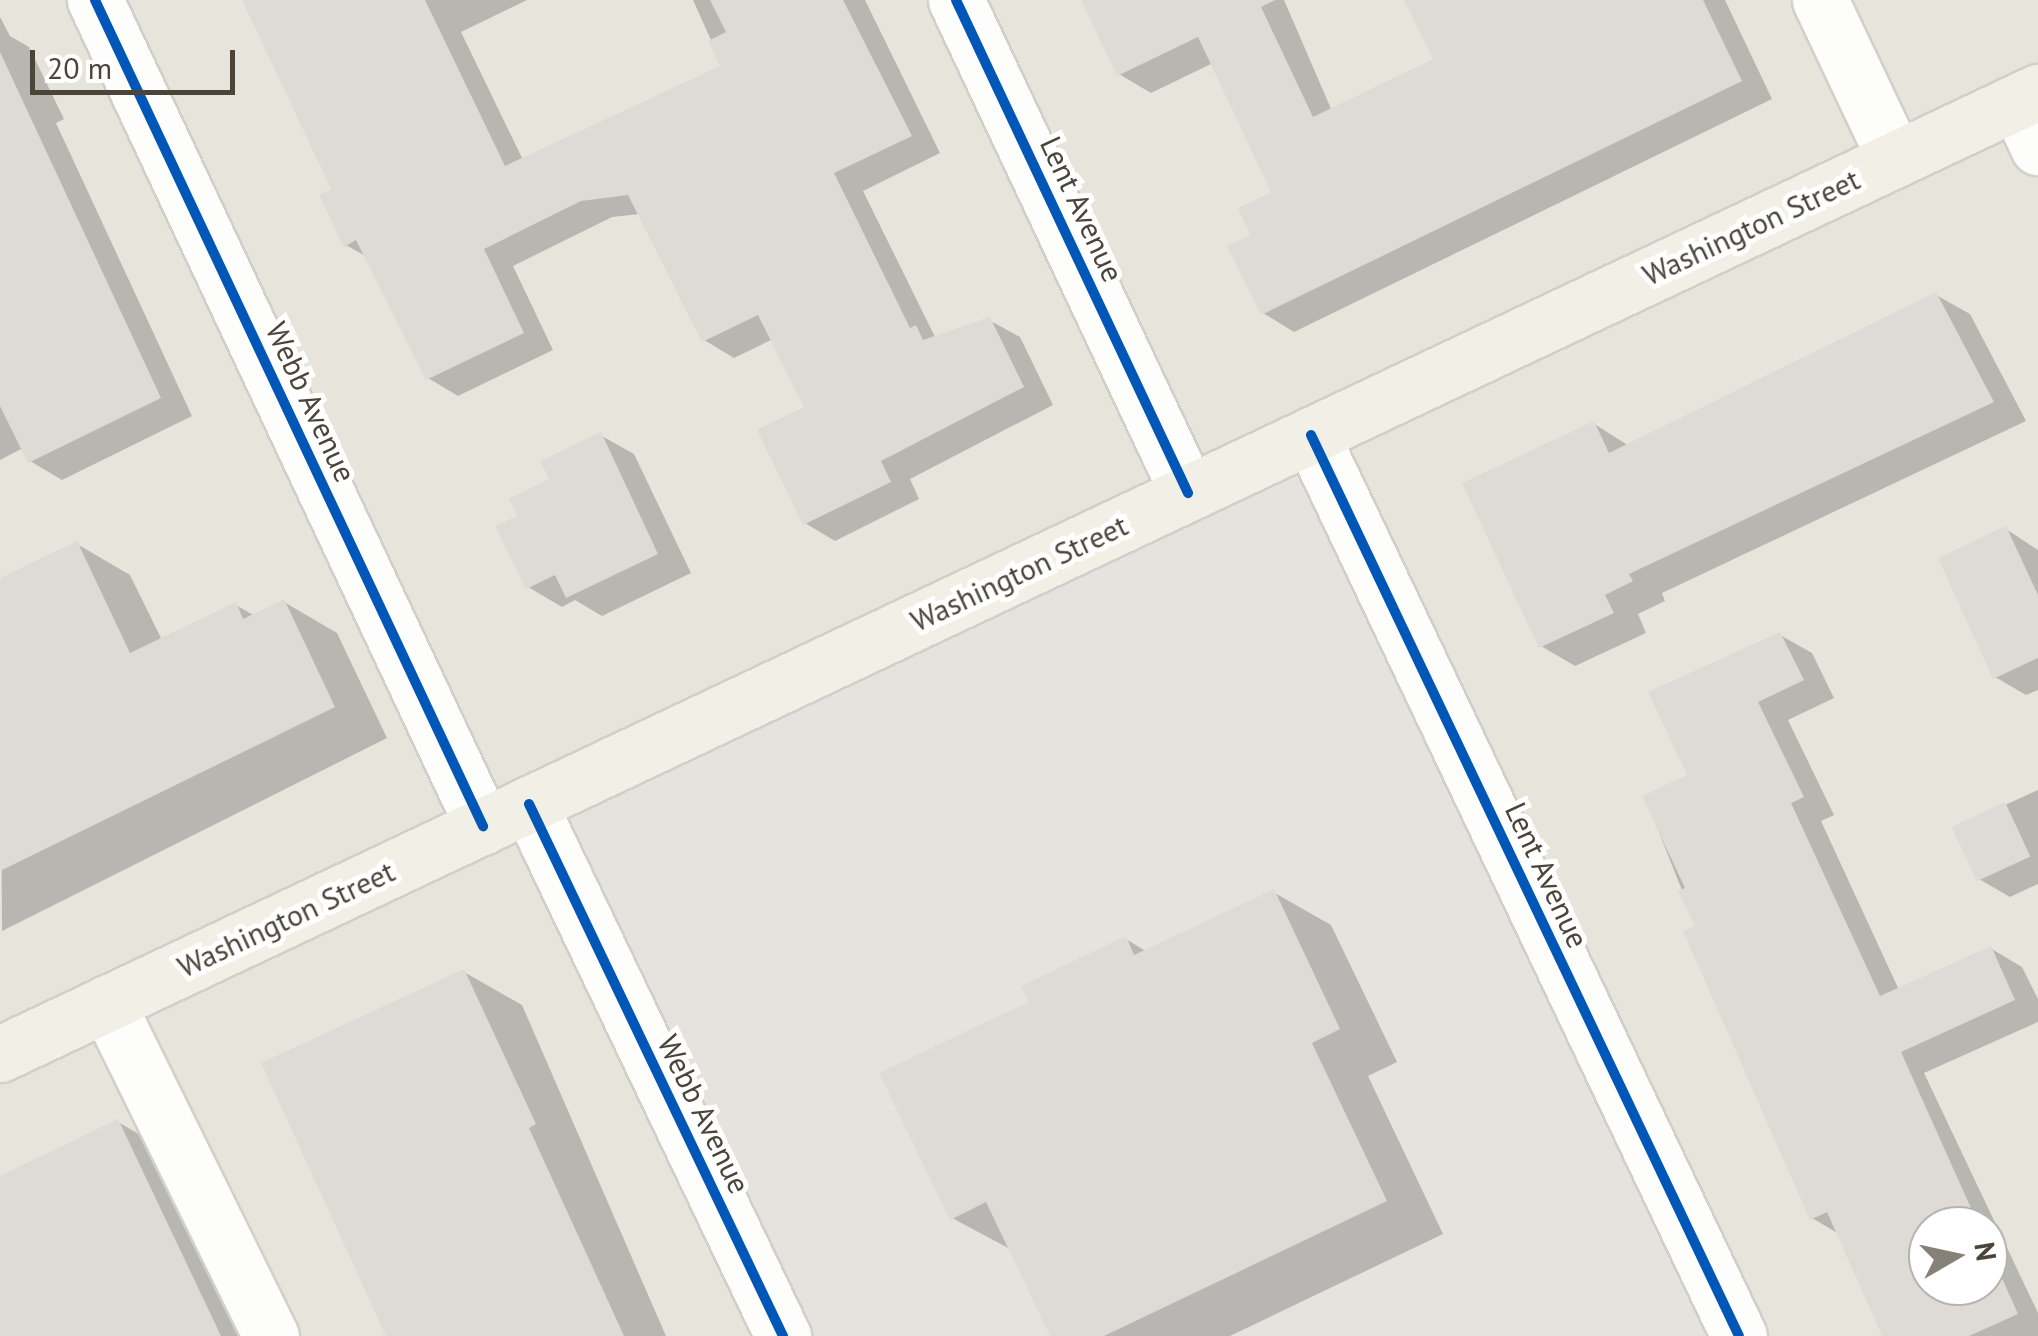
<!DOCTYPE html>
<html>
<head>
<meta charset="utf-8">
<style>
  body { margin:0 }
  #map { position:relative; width:2038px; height:1336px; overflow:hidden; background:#f4f2ee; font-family:"PT Sans",sans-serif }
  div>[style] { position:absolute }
  .residential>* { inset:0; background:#e7e4dc }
  .parking>* { inset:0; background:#e6e3df }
  .shadow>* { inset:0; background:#0003 }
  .building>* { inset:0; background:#dedbd6; transform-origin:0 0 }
  .roads { filter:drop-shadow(2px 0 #d2d0cb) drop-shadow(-2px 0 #d2d0cb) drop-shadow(0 2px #d2d0cb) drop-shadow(0 -2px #d2d0cb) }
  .minor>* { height:55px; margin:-27.5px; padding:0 27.5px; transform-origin:27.5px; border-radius:27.5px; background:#fdfdfc }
  .major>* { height:55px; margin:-27.5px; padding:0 27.5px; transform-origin:27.5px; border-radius:27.5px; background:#f2efe6 }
  .cycleway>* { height:10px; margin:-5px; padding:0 5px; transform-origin:5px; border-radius:5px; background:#0057b8 }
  span { translate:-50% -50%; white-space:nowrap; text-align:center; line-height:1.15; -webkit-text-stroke:10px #fff; paint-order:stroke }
  .street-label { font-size:30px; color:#4b4439 }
  .north { position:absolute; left:1908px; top:1206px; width:100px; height:100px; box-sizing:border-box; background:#fff; border:2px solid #b7b4b0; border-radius:50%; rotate:81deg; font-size:28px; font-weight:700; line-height:40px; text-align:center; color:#4b4439 }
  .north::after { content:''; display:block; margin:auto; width:35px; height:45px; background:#868178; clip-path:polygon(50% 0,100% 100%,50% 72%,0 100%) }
  .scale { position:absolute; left:30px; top:50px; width:205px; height:45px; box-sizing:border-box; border:5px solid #4b4439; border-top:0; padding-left:12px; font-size:30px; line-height:35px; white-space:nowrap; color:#4b4439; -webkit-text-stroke:8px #fff; paint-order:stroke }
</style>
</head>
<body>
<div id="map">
  <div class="residential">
    <i style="clip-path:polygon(evenodd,0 0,2038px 0,2038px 1336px,0 1336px,0 0,1928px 1226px,1988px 1226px,1988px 1286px,1928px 1286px,1928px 1226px)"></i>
  </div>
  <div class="parking">
    <i style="clip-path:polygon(1311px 435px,1739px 1336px,779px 1336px,529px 804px)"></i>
  </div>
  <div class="shadow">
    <i style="clip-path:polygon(245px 0,527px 0,461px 32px,523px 160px,723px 67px,693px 0,865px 0,940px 153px,863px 191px,936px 339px,989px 320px,1020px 337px,1053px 405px,910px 479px,919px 499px,835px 541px,805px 523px,807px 408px,773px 339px,734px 358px,704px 340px,640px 214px,612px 217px,513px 266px,553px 350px,458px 396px,428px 378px,367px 257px,346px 245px,335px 190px)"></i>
    <i style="clip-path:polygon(1084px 0,1284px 0,1332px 111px,1436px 61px,1409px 0,1725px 0,1772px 99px,1294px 332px,1263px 313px,1274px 193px,1213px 63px,1151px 93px,1119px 74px)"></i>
    <i style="clip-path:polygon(0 17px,10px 36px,29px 47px,64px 119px,56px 123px,192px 416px,62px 480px,30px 461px,23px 448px,0 460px)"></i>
    <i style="clip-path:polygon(1936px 295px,1970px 314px,2026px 421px,1662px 593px,1665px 601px,1638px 614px,1646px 633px,1575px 666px,1541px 646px,1593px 423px,1629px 446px)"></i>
    <i style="clip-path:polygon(600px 435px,634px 454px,691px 573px,602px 616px,575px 600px,562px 607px,528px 587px,520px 517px)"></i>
    <i style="clip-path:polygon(2006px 529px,2038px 550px,2038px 690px,2026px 695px,1995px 677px)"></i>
    <i style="clip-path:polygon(77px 544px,130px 575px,162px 640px,236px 605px,255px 616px,284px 602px,337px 633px,387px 738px,2px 931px,0 581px)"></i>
    <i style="clip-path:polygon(evenodd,1780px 635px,1812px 653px,1834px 698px,1788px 720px,1834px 815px,1821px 821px,1899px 990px,1990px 948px,2022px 967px,2038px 999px,2038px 1022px,1924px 1073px,2038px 1313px,2038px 1336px,1885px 1336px,1839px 1234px,1812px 1218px,1645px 797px,1690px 776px,1780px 635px,1928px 1226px,1988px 1226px,1988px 1286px,1928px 1286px,1928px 1226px)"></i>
    <i style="clip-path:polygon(2038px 790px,2038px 884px,2010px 897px,1979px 879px,1955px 828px)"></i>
    <i style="clip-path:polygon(1273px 892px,1331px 925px,1397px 1062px,1368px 1076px,1443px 1234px,1230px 1336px,1053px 1336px,1012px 1250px,952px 1218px,1031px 1003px,1126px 939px,1147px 952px)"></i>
    <i style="clip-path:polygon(464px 972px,522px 1005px,666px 1336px,388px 1336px)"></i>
    <i style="clip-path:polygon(118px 1122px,175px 1155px,262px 1336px,0 1336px,0 1179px)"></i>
  </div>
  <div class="building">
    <i style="clip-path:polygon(242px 0,425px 0,505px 166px,720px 66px,708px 41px,726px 32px,710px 0,843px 0,912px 136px,834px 173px,910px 328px,916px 325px,923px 340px,990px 317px,1024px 387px,881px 461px,891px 482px,803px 525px,757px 430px,804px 407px,758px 315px,702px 342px,628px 195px,581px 201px,484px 249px,524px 333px,426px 380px,356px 240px,344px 247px,319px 195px,331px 189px)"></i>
    <i style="clip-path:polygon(1081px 0,1275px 0,1261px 7px,1313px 117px,1433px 59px,1404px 0,1703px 0,1742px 81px,1261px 315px,1227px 246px,1250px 235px,1238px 208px,1271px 192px,1198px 37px,1117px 76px)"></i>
    <i style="clip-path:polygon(0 52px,161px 398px,28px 463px,0 406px)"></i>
    <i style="clip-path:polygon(1936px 292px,1994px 402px,1629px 574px,1633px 581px,1605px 595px,1614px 613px,1539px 648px,1462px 483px,1594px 421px,1609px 453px)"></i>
    <i style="clip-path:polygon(601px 432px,658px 554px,566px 598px,555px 575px,526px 589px,495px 526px,517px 516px,509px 499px,549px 479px,540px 461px)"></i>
    <i style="clip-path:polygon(2006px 526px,2038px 595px,2038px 658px,1993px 679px,1938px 558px)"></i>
    <i style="clip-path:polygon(77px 541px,130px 653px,236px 602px,243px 619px,284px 599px,335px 707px,0 871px,0 578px)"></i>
    <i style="clip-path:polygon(1780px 632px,1804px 680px,1758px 702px,1804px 797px,1791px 803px,1880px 996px,1991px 946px,2015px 1000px,1901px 1052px,1979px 1226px,1928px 1226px,1928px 1286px,1988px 1286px,1988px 1247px,2018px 1314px,1969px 1336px,1882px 1336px,1827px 1212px,1810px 1220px,1683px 931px,1695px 926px,1678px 891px,1685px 888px,1642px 796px,1687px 775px,1648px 692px)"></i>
    <i style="left:2005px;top:802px;width:60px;height:59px;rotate:65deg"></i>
    <i style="clip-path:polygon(1274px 889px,1340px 1029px,1312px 1043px,1387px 1201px,1104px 1336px,1050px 1336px,986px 1202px,950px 1220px,879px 1073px,1028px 1002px,1021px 986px,1126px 936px,1134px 955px)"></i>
    <i style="clip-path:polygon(464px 969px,536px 1124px,529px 1128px,624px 1336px,386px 1336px,261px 1063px)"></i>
    <i style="clip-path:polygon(118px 1119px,221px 1336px,0 1336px,0 1176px)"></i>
  </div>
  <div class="roads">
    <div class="minor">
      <i style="left:95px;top:0;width:913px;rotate:64.84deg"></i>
      <i style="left:956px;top:0;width:545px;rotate:64.8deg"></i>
      <i style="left:1820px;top:0;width:176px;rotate:64.7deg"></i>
      <i style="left:2017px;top:102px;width:50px;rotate:65deg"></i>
      <i style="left:1311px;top:435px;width:997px;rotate:64.59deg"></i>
      <i style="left:529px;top:804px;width:590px;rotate:64.48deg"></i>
      <i style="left:107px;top:1003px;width:371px;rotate:63.8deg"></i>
    </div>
    <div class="major">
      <i style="left:0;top:1054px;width:2254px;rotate:-25.27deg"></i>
    </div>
  </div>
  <div class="cycleway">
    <i style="left:95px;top:0;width:913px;rotate:64.84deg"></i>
    <i style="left:956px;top:0;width:545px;rotate:64.8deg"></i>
    <i style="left:1311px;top:435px;width:997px;rotate:64.59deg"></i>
    <i style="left:529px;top:804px;width:590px;rotate:64.48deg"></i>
  </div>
  <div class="street-label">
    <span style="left:1082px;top:209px;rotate:65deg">Lent Avenue</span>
    <span style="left:1751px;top:227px;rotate:-25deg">Washington Street</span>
    <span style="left:311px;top:402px;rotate:65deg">Webb Avenue</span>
    <span style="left:1019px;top:573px;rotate:-25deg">Washington Street</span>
    <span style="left:1547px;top:875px;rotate:65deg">Lent Avenue</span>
    <span style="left:286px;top:919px;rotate:-25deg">Washington Street</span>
    <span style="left:704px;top:1114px;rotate:64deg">Webb Avenue</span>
  </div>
  <div class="north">N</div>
  <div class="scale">20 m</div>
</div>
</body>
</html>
